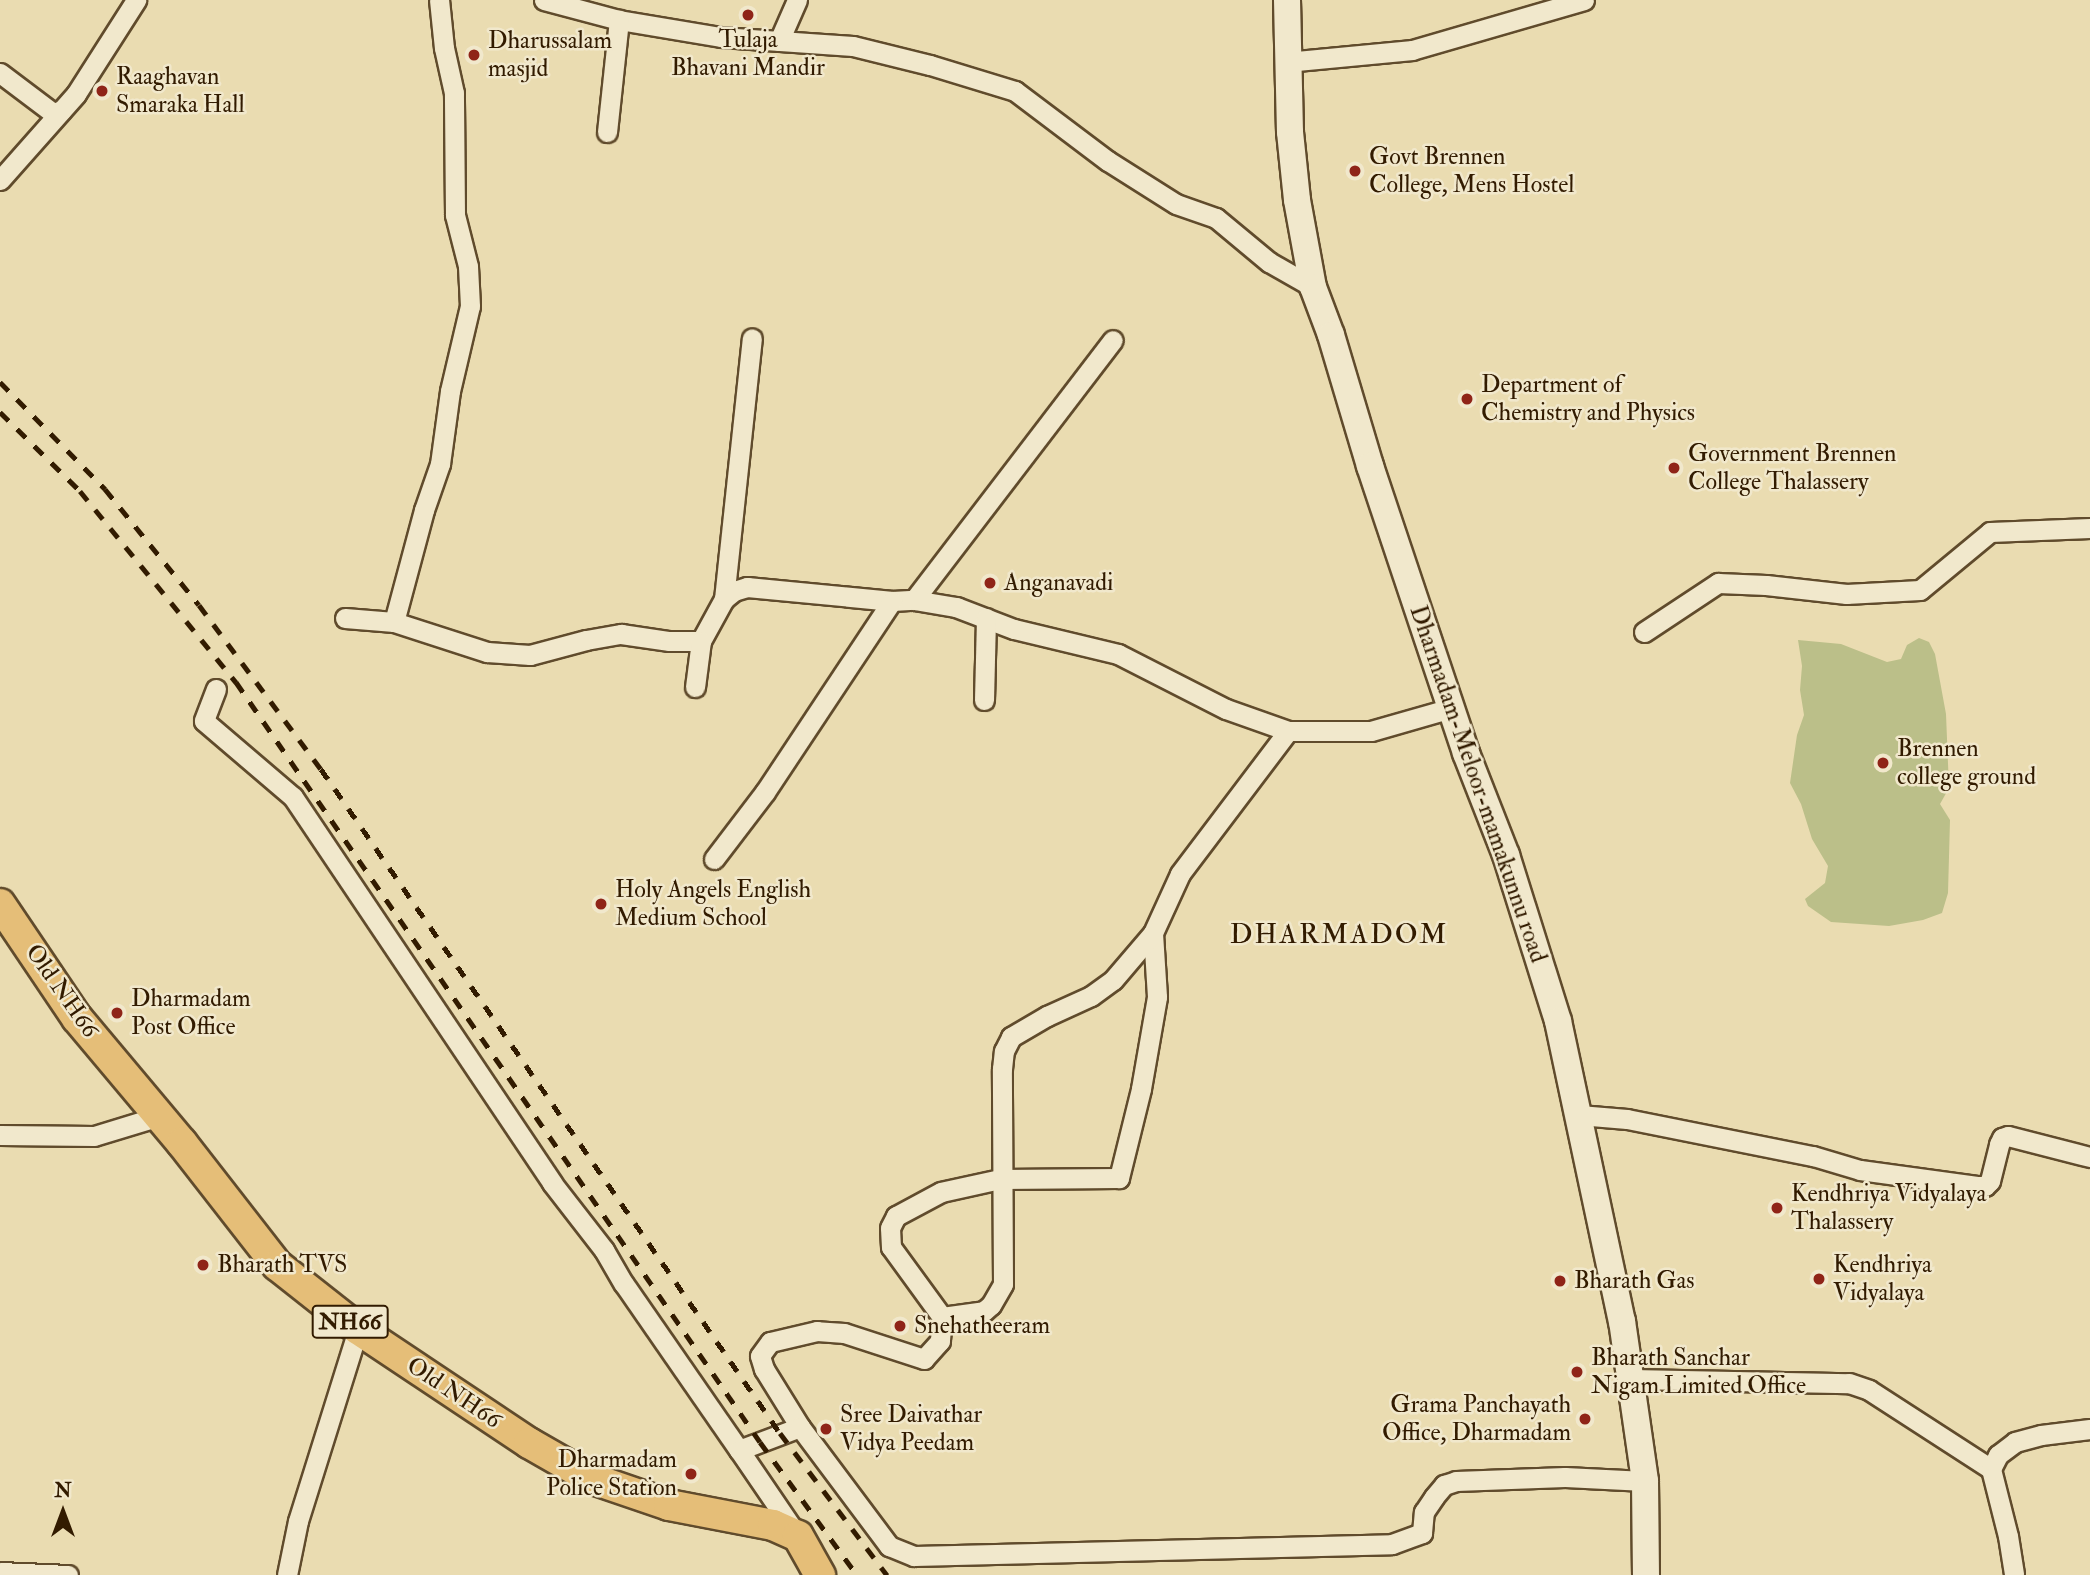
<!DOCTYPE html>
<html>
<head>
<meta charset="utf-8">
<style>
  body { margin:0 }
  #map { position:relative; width:2090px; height:1575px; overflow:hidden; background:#eadcb1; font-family:"IM FELL Double Pica",serif }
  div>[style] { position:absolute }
  .green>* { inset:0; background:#bbbf89 }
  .roads { filter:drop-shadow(2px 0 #604b2c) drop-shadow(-2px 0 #604b2c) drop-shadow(0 2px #604b2c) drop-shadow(0 -2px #604b2c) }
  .street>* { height:19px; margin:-9.5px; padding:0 9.5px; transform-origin:9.5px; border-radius:9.5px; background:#f1e8cc }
  .secondary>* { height:26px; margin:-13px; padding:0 13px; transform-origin:13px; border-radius:13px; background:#f1e8cc }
  .primary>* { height:30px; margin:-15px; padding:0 15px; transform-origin:15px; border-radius:15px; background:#e5be78 }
  .rail>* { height:5px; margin-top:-2.5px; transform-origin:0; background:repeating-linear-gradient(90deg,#321b00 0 12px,transparent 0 24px) }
  .dots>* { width:19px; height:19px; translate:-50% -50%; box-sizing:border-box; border:4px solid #f1e8cc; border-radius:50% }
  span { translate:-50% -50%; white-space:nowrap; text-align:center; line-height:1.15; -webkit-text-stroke:5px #f1e8cc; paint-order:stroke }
  .shield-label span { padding:2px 5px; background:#f1e8cc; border:2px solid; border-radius:5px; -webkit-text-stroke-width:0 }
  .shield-label { font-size:23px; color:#321b00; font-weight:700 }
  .poi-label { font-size:24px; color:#321b00 }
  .left { translate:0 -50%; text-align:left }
  .right { translate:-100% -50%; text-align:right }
  .street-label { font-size:24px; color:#321b00 }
  .quarter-label { font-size:28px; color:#321b00; letter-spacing:2px }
  .north { position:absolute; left:28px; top:1477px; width:70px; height:70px; -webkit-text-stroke:5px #f1e8cc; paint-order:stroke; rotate:0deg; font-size:19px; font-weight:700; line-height:28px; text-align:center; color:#321b00 }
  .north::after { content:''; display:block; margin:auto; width:24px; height:32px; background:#321b00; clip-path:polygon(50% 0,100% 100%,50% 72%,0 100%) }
</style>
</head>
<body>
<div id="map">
  <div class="green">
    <i style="clip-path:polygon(1919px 638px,1929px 642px,1935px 654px,1946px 714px,1949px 788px,1940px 804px,1950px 820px,1948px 893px,1942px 913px,1923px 920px,1889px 926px,1831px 922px,1808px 906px,1805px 899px,1825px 883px,1828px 866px,1812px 839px,1801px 804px,1790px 783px,1797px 735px,1804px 715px,1800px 690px,1802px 666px,1798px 640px,1841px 644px,1887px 662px,1901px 659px,1907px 645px)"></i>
  </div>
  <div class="roads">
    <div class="street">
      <i style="left:544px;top:0;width:78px;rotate:14.9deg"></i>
      <i style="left:619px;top:20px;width:103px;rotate:9.5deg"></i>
      <i style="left:721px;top:37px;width:132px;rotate:3.9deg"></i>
      <i style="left:853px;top:46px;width:79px;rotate:13.9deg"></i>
      <i style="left:930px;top:65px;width:89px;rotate:17deg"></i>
      <i style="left:1015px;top:91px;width:116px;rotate:37deg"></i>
      <i style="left:1108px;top:161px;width:80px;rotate:32.3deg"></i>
      <i style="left:1176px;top:204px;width:42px;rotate:19.3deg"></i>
      <i style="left:1216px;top:218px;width:69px;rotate:39.7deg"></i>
      <i style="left:1269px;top:262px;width:51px;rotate:29.6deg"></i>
      <i style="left:779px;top:41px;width:45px;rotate:-66.3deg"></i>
      <i style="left:1286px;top:62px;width:127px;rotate:-5.4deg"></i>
      <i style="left:1412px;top:50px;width:179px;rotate:-16.2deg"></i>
      <i style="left:0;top:73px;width:66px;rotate:37deg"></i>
      <i style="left:53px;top:113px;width:9px;rotate:-18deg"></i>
      <i style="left:607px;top:132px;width:113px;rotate:-83.9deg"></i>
      <i style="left:0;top:180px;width:115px;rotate:-48.5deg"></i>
      <i style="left:76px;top:94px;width:112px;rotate:-57.4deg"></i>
      <i style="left:724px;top:599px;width:262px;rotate:-83.9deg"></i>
      <i style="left:914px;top:600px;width:327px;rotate:-52.6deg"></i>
      <i style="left:345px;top:618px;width:49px;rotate:4.7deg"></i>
      <i style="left:394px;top:622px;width:98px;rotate:17.9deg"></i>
      <i style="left:487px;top:652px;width:43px;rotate:4deg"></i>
      <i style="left:530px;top:655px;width:58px;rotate:-15deg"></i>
      <i style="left:586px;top:640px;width:36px;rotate:-10deg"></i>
      <i style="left:621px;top:634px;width:49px;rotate:8.3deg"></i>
      <i style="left:669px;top:641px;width:32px"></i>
      <i style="left:701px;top:641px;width:48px;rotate:-61.3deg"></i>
      <i style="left:724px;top:599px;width:13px;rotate:-39deg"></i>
      <i style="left:734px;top:591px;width:14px;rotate:-17deg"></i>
      <i style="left:747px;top:587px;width:146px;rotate:5.5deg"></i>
      <i style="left:892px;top:601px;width:22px;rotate:-3deg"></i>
      <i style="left:914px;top:600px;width:43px;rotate:9.5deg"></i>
      <i style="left:956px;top:607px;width:62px;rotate:20.8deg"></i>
      <i style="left:1014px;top:629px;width:107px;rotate:13.5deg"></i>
      <i style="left:1118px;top:654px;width:121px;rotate:27deg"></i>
      <i style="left:1226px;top:709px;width:66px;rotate:19.5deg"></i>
      <i style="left:1288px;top:731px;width:179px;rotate:127.1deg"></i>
      <i style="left:1180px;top:874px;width:65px;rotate:114.6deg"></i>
      <i style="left:1153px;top:933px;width:64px;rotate:86.4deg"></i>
      <i style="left:1157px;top:997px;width:93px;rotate:99.9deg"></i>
      <i style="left:1141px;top:1089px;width:92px;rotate:103.9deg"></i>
      <i style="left:1119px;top:1178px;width:119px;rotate:179.5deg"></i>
      <i style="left:1000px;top:1179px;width:60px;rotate:167.6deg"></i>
      <i style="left:941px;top:1192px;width:51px;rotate:151.9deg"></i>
      <i style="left:896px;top:1216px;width:13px;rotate:117deg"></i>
      <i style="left:890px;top:1228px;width:19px;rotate:87deg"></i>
      <i style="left:891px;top:1247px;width:87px;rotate:53.9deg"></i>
      <i style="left:942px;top:1317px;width:24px;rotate:95deg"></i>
      <i style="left:940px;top:1341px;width:24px;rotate:132deg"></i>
      <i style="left:924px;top:1359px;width:84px;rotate:-162deg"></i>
      <i style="left:844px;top:1333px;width:27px;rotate:-176deg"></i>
      <i style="left:817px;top:1331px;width:48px;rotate:166.8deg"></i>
      <i style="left:770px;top:1342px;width:17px;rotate:126deg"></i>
      <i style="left:760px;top:1356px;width:14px;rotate:73deg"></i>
      <i style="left:764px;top:1369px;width:68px;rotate:58.2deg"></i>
      <i style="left:394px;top:622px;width:116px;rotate:-75deg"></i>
      <i style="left:424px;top:510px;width:49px;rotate:-70.8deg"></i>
      <i style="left:440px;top:464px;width:74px;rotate:-82.2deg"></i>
      <i style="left:450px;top:391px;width:87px;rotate:-76.8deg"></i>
      <i style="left:470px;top:306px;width:40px;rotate:-92.9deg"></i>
      <i style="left:468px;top:266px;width:53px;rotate:-104.3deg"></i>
      <i style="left:455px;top:215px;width:122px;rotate:-90.5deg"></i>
      <i style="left:454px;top:93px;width:46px;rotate:-102.5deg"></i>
      <i style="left:444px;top:48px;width:48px;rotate:-95.9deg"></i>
      <i style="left:1644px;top:632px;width:89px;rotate:-33.5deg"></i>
      <i style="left:1718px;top:583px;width:48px;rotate:2.4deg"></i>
      <i style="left:1766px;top:585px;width:81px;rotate:6.4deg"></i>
      <i style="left:1846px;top:594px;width:74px;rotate:-3.1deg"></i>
      <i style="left:1920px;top:590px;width:91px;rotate:-39.6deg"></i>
      <i style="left:1990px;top:532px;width:100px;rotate:-2.3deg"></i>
      <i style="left:695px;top:687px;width:46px;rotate:-82.6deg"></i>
      <i style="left:216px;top:689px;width:34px;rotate:111deg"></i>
      <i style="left:204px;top:721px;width:117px;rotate:40.5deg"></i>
      <i style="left:293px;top:797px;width:465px;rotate:56.1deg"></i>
      <i style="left:552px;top:1183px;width:85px;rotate:52.2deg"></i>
      <i style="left:604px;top:1250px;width:39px;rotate:60deg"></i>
      <i style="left:624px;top:1284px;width:202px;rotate:55.3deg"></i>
      <i style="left:984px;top:700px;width:82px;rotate:-88.6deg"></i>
      <i style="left:1288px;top:731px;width:83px"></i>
      <i style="left:1371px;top:731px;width:84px;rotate:-15.9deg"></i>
      <i style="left:714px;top:859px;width:84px;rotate:-52.7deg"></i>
      <i style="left:765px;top:792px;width:229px;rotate:-56.4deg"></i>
      <i style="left:1579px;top:1115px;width:48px;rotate:4.8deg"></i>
      <i style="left:1627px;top:1119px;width:190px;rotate:11.3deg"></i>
      <i style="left:1813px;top:1156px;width:49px;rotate:16.6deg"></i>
      <i style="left:1860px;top:1170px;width:118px;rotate:7.8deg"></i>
      <i style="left:1977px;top:1186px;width:8px"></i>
      <i style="left:1985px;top:1186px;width:7px;rotate:-45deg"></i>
      <i style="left:1990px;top:1181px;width:38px;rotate:-76deg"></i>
      <i style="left:1999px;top:1144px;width:7px;rotate:-63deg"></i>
      <i style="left:2002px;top:1138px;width:6px;rotate:-18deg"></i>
      <i style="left:2008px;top:1136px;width:85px;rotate:14.4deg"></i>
      <i style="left:0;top:1135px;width:94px;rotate:0.6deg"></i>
      <i style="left:94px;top:1136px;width:69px;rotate:-16.9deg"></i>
      <i style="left:942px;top:1317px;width:42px;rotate:-8.1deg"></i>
      <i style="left:984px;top:1311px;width:9px;rotate:-41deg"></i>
      <i style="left:991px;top:1305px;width:24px;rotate:-60deg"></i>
      <i style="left:1003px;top:1284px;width:215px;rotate:-90.3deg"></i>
      <i style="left:1002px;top:1069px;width:18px;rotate:-84deg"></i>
      <i style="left:1004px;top:1051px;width:16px;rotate:-63deg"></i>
      <i style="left:1011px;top:1037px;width:42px;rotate:-30.3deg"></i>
      <i style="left:1047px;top:1016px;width:48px;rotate:-24.4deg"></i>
      <i style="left:1091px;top:996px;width:27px;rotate:-36deg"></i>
      <i style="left:1113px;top:980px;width:62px;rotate:-49.6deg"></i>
      <i style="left:1631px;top:1379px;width:218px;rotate:1.1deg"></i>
      <i style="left:1849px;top:1383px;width:21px;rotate:19deg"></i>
      <i style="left:1869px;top:1390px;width:145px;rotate:32.9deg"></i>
      <i style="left:1991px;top:1469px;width:69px;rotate:75.8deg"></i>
      <i style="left:2008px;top:1536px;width:39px;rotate:81deg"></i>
      <i style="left:1991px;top:1469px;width:16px;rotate:-63deg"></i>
      <i style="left:1998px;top:1455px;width:21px;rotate:-37deg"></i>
      <i style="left:2015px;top:1442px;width:27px;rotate:-15deg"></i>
      <i style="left:2041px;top:1435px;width:49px;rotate:-7deg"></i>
      <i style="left:795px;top:1532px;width:99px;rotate:-124.3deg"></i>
      <i style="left:739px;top:1450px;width:65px;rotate:-20.7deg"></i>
      <i style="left:800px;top:1427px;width:149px;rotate:53.2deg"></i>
      <i style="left:889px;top:1546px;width:27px;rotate:22deg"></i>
      <i style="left:914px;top:1556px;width:478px;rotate:-1.4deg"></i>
      <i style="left:1392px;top:1544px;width:32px;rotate:-20deg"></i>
      <i style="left:1422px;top:1533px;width:21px;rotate:-85deg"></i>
      <i style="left:1424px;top:1512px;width:18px;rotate:-56deg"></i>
      <i style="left:1434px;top:1497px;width:16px;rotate:-50deg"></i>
      <i style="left:1444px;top:1485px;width:13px;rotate:-18deg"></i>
      <i style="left:1456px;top:1481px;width:109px;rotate:-2.1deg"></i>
      <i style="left:1565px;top:1477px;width:80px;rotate:2.9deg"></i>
      <i style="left:0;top:1572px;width:68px;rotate:2.5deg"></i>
      <i style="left:287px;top:1575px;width:55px;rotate:-78.5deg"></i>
      <i style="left:298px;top:1521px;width:201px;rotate:-72.6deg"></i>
    </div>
    <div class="secondary">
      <i style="left:1287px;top:0;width:132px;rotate:88.7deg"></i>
      <i style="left:1290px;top:132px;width:68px;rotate:84.1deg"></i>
      <i style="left:1297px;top:200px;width:88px;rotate:79.6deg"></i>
      <i style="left:1313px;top:287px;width:51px;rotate:69.4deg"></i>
      <i style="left:1331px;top:335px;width:137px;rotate:73.4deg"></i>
      <i style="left:1370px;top:466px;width:303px;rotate:71.5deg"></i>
      <i style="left:1466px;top:753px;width:110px;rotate:68.6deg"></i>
      <i style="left:1506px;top:855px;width:174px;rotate:72.6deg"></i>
      <i style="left:1558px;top:1021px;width:307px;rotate:78deg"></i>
      <i style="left:1622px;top:1321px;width:162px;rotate:81.8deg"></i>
      <i style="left:1645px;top:1481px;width:94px;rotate:89.4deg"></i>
    </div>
    <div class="primary">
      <i style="left:0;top:904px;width:138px;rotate:56deg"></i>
      <i style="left:77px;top:1018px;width:163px;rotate:50deg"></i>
      <i style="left:182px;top:1143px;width:155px;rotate:52.1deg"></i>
      <i style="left:277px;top:1265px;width:103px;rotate:38.3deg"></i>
      <i style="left:358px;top:1329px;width:206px;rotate:33.7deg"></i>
      <i style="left:529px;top:1443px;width:70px;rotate:29.8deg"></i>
      <i style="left:590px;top:1478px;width:83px;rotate:18.9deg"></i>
      <i style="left:669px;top:1505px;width:106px;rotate:10.9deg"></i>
      <i style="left:773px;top:1525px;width:27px;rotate:24deg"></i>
      <i style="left:798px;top:1536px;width:45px;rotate:60.6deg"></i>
    </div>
  </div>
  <div class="rail">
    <i style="left:0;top:382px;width:150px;rotate:45.5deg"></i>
    <i style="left:105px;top:489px;width:149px;rotate:51deg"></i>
    <i style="left:199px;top:605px;width:204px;rotate:53.4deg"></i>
    <i style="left:321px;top:769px;width:807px;rotate:55.35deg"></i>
    <i style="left:780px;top:1433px;width:178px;rotate:53deg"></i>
    <i style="left:0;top:412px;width:112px;rotate:44.6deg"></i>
    <i style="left:80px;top:491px;width:247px;rotate:50.8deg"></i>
    <i style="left:236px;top:682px;width:923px;rotate:55.41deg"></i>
    <i style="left:760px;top:1442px;width:165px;rotate:53.9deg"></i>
  </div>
  <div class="dots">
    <i style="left:748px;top:15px;background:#8f2418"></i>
    <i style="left:474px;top:55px;background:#8f2418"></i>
    <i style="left:102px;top:91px;background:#8f2418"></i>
    <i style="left:1355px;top:171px;background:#8f2418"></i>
    <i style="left:1467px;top:399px;background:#8f2418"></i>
    <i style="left:1674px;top:468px;background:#8f2418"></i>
    <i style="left:990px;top:583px;background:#8f2418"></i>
    <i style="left:1883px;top:763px;background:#8f2418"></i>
    <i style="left:601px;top:904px;background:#8f2418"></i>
    <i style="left:117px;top:1013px;background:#8f2418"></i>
    <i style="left:1777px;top:1208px;background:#8f2418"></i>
    <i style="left:203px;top:1265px;background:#8f2418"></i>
    <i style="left:1819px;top:1279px;background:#8f2418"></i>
    <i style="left:1560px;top:1281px;background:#8f2418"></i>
    <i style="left:900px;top:1326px;background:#8f2418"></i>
    <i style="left:1577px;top:1372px;background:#8f2418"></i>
    <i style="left:1585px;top:1419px;background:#8f2418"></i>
    <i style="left:826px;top:1429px;background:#8f2418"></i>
    <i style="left:691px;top:1474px;background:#8f2418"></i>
  </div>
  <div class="shield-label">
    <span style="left:350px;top:1322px">NH66</span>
  </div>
  <div class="poi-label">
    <span style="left:748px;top:54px">Tulaja<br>Bhavani Mandir</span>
    <span class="left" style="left:488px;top:55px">Dharussalam<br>masjid</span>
    <span class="left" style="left:116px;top:91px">Raaghavan<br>Smaraka Hall</span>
    <span class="left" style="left:1369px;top:171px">Govt Brennen<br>College, Mens Hostel</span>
    <span class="left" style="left:1481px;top:399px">Department of<br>Chemistry and Physics</span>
    <span class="left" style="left:1688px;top:468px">Government Brennen<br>College Thalassery</span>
    <span class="left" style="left:1004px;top:583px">Anganavadi</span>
    <span class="left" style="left:1897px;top:763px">Brennen<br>college ground</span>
    <span class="left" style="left:615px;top:904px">Holy Angels English<br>Medium School</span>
    <span class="left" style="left:131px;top:1013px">Dharmadam<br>Post Office</span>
    <span class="left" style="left:1791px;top:1208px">Kendhriya Vidyalaya<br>Thalassery</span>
    <span class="left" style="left:217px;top:1265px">Bharath TVS</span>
    <span class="left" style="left:1833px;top:1279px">Kendhriya<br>Vidyalaya</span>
    <span class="left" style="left:1574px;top:1281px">Bharath Gas</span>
    <span class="left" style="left:914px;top:1326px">Snehatheeram</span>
    <span class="left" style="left:1591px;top:1372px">Bharath Sanchar<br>Nigam Limited Office</span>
    <span class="right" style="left:1571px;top:1419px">Grama Panchayath<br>Office, Dharmadam</span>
    <span class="left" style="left:840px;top:1429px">Sree Daivathar<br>Vidya Peedam</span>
    <span class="right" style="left:677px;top:1474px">Dharmadam<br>Police Station</span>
  </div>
  <div class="street-label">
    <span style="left:1478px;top:784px;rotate:71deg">Dharmadam-Meloor-mamakunnu road</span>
    <span style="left:62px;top:991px;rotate:55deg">Old NH66</span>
    <span style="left:454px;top:1393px;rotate:34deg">Old NH66</span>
  </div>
  <div class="quarter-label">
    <span style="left:1339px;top:935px">DHARMADOM</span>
  </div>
  <div class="north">N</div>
</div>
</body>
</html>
